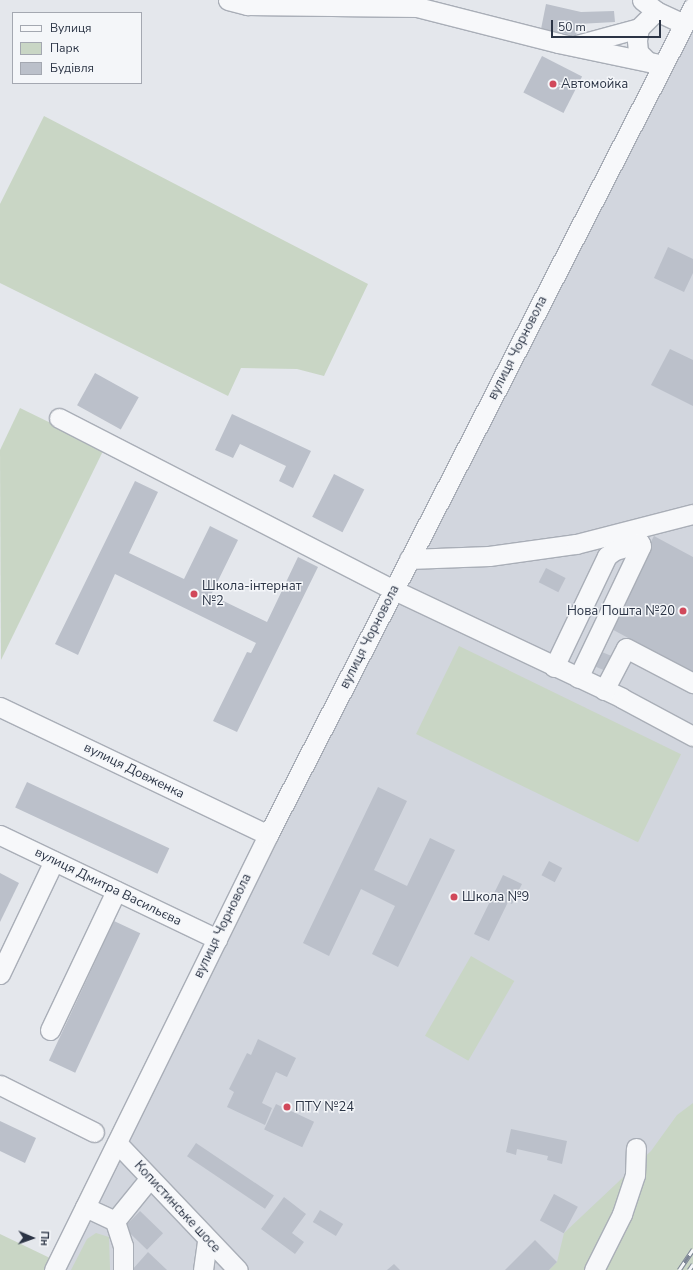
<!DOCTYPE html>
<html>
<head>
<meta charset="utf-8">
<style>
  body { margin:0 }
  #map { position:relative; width:693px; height:1270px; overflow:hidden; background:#e4e7ec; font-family:"Nunito Sans",sans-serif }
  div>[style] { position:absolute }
  .built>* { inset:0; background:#d2d6de }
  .green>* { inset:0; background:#c9d6c5; transform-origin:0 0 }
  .building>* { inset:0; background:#bbc0ca; transform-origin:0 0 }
  .roads { filter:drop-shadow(1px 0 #a9aeb7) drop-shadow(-1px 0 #a9aeb7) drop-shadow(0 1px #a9aeb7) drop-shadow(0 -1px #a9aeb7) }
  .minor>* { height:19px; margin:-9.5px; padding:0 9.5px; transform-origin:9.5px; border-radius:9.5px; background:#f7f8fa }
  .rail>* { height:4.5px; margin-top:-2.25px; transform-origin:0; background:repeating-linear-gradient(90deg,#f4f6f9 0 9px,#7d8696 0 18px); box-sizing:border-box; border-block:1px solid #7d8696 }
  .dots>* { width:11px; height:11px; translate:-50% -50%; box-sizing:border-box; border:2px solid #f4f6f9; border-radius:50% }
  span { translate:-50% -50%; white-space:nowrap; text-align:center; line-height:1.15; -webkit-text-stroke:3px #f4f6f9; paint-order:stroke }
  .poi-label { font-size:13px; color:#2b3445 }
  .left { translate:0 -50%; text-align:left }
  .right { translate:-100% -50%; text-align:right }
  .street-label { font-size:13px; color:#2b3445 }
  .legend { position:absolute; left:12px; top:12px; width:130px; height:72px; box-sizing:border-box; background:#f4f6f9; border:1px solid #a4a8b1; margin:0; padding:5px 7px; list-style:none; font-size:12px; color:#2b3445 }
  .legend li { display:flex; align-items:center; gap:8px; height:20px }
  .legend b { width:20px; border:1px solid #a4a8b1 }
  .north { position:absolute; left:12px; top:1218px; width:40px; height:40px; -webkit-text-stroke:3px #f4f6f9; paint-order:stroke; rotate:92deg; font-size:11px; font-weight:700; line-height:16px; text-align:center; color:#2b3445 }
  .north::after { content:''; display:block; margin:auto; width:14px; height:18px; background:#2b3445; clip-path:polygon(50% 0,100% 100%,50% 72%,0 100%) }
  .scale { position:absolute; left:551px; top:20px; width:110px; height:18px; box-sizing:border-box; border:2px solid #2b3445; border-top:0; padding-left:5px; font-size:12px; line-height:14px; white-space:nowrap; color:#2b3445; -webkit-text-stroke:3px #f4f6f9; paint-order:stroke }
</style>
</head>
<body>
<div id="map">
  <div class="built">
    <i style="clip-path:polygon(693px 22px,693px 1187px,633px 1270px,245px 1270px,125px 1142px,274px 838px)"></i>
    <i style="clip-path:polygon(118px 1153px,241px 1270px,61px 1270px)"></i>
  </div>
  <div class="green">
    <i style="clip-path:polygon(44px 116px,368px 284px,324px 376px,297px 369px,241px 368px,228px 396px,0 283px,0 204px)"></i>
    <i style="clip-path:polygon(20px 408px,104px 449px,1px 660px,0 450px)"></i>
    <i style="left:459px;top:646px;width:247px;height:98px;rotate:26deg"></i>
    <i style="left:471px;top:956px;width:50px;height:92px;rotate:30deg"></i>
    <i style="clip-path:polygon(693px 1103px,693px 1270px,549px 1270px,557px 1262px,564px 1233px,651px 1151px,677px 1115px)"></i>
    <i style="clip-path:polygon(96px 1233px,109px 1237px,110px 1270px,71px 1270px,87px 1239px)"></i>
    <i style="clip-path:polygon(0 1234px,52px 1259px,47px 1270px,0 1270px)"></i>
  </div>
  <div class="building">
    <i style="clip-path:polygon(546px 4px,581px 12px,614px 11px,615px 22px,578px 24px,576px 36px,541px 29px)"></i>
    <i style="left:542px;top:56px;width:45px;height:41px;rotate:27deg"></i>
    <i style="clip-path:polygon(668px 247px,693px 259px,693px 273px,684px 292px,654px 278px)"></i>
    <i style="clip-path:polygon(670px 349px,693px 360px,693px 406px,651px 385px)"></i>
    <i style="left:95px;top:373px;width:50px;height:37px;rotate:29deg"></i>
    <i style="clip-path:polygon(232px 414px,311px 451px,293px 488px,279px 481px,286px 466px,240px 444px,233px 458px,215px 450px)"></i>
    <i style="left:334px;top:474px;width:34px;height:48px;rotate:27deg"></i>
    <i style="clip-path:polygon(135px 481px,158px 492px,129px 553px,184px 579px,210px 526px,238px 540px,211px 595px,267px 622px,298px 557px,318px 567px,237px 732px,213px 721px,247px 652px,251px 653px,256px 643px,115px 574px,78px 655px,55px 644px)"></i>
    <i style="clip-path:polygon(654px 536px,693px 557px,693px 673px,606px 626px)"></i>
    <i style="left:546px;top:568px;width:22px;height:16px;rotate:27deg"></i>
    <i style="left:602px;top:652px;width:13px;height:16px;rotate:23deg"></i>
    <i style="left:27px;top:782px;width:157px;height:28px;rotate:25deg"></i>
    <i style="clip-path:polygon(378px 787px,407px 801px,374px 870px,407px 886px,430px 838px,455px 850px,398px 967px,372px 954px,395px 906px,361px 889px,329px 956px,303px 943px)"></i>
    <i style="left:549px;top:861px;width:15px;height:16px;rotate:28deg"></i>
    <i style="clip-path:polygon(0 873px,19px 883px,0 922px)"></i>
    <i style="clip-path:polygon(503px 875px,522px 884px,512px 904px,508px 902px,489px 941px,474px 934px)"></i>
    <i style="left:114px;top:921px;width:29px;height:154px;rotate:25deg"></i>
    <i style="clip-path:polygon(258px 1039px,296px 1058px,287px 1077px,276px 1072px,262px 1103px,272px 1108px,265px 1125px,227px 1107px,234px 1092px,229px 1089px,247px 1053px,251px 1055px)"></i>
    <i style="left:276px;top:1104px;width:42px;height:28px;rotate:25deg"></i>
    <i style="clip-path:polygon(0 1121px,36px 1138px,25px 1163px,0 1151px)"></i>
    <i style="clip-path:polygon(511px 1129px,567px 1141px,562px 1164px,547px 1160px,548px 1156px,517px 1149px,516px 1155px,506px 1152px)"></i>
    <i style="left:196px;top:1143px;width:94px;height:16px;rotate:34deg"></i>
    <i style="left:554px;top:1194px;width:27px;height:30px;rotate:28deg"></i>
    <i style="clip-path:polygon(284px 1197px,306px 1214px,292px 1233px,304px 1242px,295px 1254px,261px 1229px)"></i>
    <i style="left:320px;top:1210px;width:27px;height:14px;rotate:31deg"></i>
    <i style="left:140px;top:1211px;width:32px;height:23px;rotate:44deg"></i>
    <i style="clip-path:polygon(535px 1240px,557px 1262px,549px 1270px,505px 1270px)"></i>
    <i style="clip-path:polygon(148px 1252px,167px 1270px,132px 1270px)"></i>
    <i style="clip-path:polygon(394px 1264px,400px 1270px,387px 1270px)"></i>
  </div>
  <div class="roads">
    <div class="minor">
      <i style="left:228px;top:0;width:20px;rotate:15deg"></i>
      <i style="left:247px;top:5px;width:170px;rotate:0.7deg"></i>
      <i style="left:417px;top:7px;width:146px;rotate:14.3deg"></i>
      <i style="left:558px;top:43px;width:107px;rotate:11.8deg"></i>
      <i style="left:642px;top:0;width:18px;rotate:38deg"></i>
      <i style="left:656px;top:11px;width:31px;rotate:25deg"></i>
      <i style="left:577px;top:45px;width:64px;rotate:-15.3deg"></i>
      <i style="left:647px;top:61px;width:13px;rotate:-135deg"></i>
      <i style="left:638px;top:52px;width:12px;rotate:-95deg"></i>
      <i style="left:637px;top:40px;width:12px;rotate:-81deg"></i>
      <i style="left:639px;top:28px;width:24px;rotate:-45deg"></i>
      <i style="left:59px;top:418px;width:377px;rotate:27.2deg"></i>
      <i style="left:394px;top:590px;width:252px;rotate:25.3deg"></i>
      <i style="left:622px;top:698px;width:81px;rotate:28.2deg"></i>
      <i style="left:409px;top:559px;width:80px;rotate:-2.1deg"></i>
      <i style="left:489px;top:556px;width:88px;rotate:-7.9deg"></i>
      <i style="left:576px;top:544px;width:121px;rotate:-14.4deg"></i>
      <i style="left:554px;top:667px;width:123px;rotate:-64.5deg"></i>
      <i style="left:607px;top:556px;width:10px;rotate:-37deg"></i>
      <i style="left:615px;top:550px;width:26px;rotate:-16deg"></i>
      <i style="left:640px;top:543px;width:3px;rotate:72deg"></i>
      <i style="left:641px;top:546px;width:146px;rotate:115.5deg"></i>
      <i style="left:604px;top:690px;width:47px;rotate:-62.4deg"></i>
      <i style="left:626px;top:648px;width:76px;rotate:27.6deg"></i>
      <i style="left:0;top:707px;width:297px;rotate:25.5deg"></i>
      <i style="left:0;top:835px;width:241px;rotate:25.6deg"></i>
      <i style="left:0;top:974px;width:125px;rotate:-64.5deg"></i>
      <i style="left:50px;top:1030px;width:154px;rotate:-64.6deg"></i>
      <i style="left:0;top:1085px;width:105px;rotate:26.6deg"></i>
      <i style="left:117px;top:1143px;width:175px;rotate:46.4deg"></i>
      <i style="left:85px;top:1207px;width:33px;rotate:25deg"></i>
      <i style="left:54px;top:1270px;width:485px;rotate:-63.8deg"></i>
      <i style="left:268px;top:835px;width:931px;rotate:-62.83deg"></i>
      <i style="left:123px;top:1270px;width:24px;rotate:-90deg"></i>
      <i style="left:123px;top:1246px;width:26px;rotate:-108deg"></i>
      <i style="left:115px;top:1221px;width:55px;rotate:-50.9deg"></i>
      <i style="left:203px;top:1270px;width:30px;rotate:-82deg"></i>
      <i style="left:594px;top:1270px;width:63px;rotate:-63.4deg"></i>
      <i style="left:622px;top:1214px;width:41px;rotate:-71.6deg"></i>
      <i style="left:635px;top:1175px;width:27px;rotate:-88deg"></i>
    </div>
  </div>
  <div class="rail">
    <i style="left:679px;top:1270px;width:25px;rotate:-56deg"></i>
    <i style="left:689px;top:1270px;width:7px;rotate:-56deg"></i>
  </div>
  <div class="dots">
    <i style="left:553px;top:84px;background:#d1495b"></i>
    <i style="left:194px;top:594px;background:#d1495b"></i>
    <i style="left:683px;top:611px;background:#d1495b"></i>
    <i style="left:454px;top:897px;background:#d1495b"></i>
    <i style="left:287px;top:1107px;background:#d1495b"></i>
  </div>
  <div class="poi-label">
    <span class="left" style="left:561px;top:84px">Автомойка</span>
    <span class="left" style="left:202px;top:594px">Школа-інтернат<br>№2</span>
    <span class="right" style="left:675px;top:611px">Нова Пошта №20</span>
    <span class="left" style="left:462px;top:897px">Школа №9</span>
    <span class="left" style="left:295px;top:1107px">ПТУ №24</span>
  </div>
  <div class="street-label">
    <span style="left:518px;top:348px;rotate:-63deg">вулиця Чорновола</span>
    <span style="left:370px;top:637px;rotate:-63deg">вулиця Чорновола</span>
    <span style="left:134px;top:771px;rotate:26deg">вулиця Довженка</span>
    <span style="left:108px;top:887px;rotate:26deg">вулиця Дмитра Васильєва</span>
    <span style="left:223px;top:926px;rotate:-64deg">вулиця Чорновола</span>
    <span style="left:177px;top:1207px;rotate:47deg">Копистинське шосе</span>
  </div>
  <ul class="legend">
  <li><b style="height:5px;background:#f7f8fa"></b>Вулиця</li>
  <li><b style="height:11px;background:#c9d6c5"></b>Парк</li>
  <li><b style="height:11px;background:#bbc0ca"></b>Будівля</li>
  </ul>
  <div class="north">Пн</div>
  <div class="scale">50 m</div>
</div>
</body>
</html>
